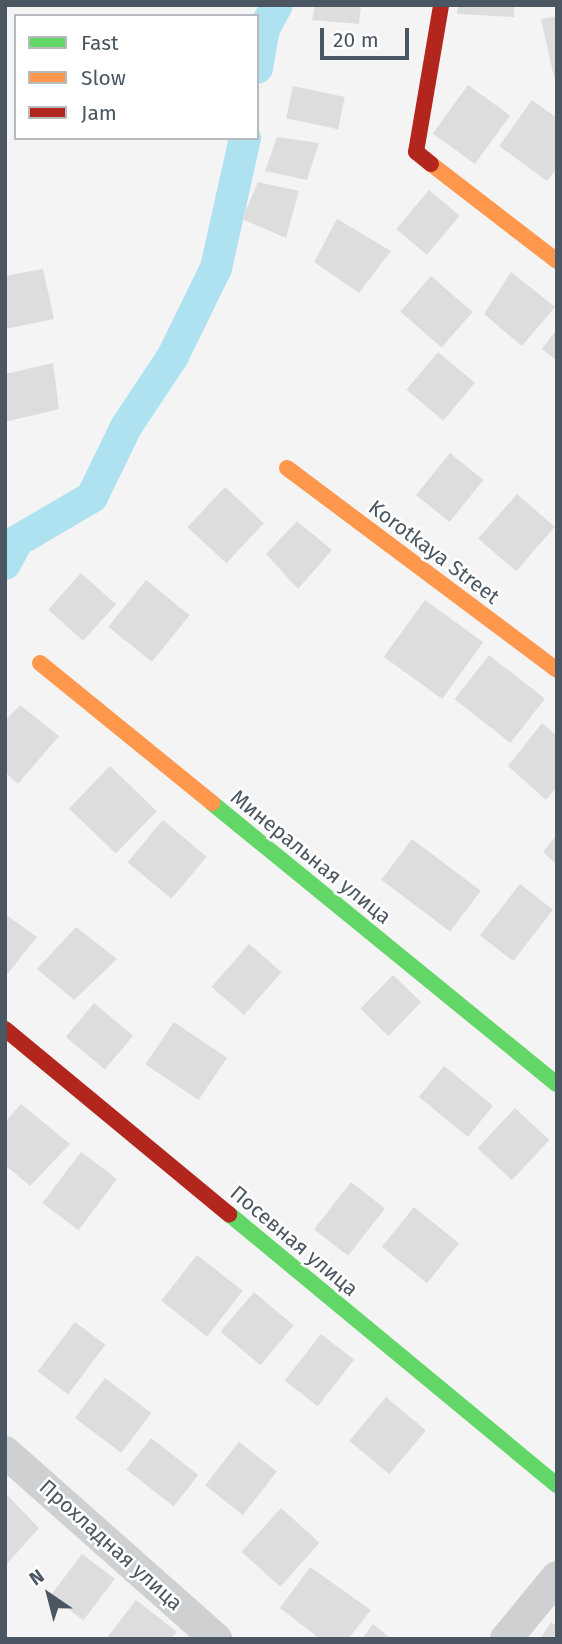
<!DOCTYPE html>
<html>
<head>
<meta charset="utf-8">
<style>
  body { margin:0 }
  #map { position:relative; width:562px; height:1644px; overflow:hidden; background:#f4f4f4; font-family:"Fira Sans",sans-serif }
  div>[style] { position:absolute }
  .canal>* { height:32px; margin:-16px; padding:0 16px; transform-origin:16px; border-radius:16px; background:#aee2f0 }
  .building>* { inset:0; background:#ddddde; transform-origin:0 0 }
  .street>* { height:32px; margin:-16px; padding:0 16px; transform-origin:16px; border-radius:16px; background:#ced0d2 }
  .fast>* { height:16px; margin:-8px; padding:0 8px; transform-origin:8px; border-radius:8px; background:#63d668 }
  .slow>* { height:16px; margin:-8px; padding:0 8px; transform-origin:8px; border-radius:8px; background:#ff974d }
  .jam>* { height:16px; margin:-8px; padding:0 8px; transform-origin:8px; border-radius:8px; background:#b3261e }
  span { translate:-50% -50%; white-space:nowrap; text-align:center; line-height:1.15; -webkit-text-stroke:5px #fff; paint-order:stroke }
  .street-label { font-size:21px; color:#4a5661 }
  .frame { position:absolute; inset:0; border:7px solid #4a5661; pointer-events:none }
  .legend { position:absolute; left:14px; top:14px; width:245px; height:126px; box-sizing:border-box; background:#fff; border:2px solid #b7bbc0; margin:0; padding:9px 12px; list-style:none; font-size:21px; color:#4a5661 }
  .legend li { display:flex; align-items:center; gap:14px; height:35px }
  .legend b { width:35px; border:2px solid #b7bbc0 }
  .north { position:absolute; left:14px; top:1560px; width:70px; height:70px; -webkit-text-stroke:5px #fff; paint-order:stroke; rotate:325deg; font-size:19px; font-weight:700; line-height:28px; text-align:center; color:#4a5661 }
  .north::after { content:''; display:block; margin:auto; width:24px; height:32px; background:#4a5661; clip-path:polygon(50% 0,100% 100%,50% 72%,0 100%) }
  .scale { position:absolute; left:320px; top:28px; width:89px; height:32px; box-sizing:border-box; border:4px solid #4a5661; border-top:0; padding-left:9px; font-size:21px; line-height:24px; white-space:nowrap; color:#4a5661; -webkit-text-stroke:5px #fff; paint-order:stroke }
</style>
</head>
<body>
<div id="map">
  <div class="canal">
    <i style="left:257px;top:68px;width:40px;rotate:-80deg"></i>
    <i style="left:264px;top:29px;width:27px;rotate:-62deg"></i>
    <i style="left:5px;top:564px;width:26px;rotate:-62deg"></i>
    <i style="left:17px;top:541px;width:87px;rotate:-30.4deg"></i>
    <i style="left:92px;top:497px;width:78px;rotate:-64.1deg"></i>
    <i style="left:126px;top:427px;width:85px;rotate:-56.5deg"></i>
    <i style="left:173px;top:356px;width:98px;rotate:-64deg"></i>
    <i style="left:216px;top:268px;width:133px;rotate:-77.4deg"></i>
  </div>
  <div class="building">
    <i style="clip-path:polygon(315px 5px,361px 5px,359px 24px,312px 20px)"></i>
    <i style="clip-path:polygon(458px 5px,514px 5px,514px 17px,457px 14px)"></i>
    <i style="clip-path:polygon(557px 16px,557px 76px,554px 77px,541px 19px)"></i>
    <i style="left:468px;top:85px;width:52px;height:60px;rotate:36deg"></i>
    <i style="left:293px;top:86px;width:53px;height:33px;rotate:12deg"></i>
    <i style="clip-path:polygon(532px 100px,557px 118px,557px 168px,547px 181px,499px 146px)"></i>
    <i style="clip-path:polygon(277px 137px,319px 143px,307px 180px,265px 171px)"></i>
    <i style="clip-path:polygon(258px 182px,299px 191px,286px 238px,242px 219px)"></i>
    <i style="left:429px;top:190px;width:40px;height:51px;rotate:40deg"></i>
    <i style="clip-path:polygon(337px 219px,391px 251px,359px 293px,314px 262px)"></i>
    <i style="clip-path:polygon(43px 269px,54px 319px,5px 329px,5px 276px)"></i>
    <i style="clip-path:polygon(511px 272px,555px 307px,522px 346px,484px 314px)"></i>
    <i style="left:431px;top:276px;width:55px;height:47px;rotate:41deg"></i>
    <i style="clip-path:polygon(557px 329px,557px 361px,542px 349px)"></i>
    <i style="left:438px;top:352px;width:48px;height:49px;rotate:40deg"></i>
    <i style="clip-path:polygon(53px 363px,59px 409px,5px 422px,5px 374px)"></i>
    <i style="left:450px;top:453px;width:43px;height:54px;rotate:39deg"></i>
    <i style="left:225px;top:487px;width:53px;height:55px;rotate:43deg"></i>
    <i style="left:517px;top:494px;width:50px;height:59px;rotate:41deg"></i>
    <i style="clip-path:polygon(297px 521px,332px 550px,298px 589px,266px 554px)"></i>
    <i style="left:81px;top:573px;width:47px;height:49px;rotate:42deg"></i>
    <i style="left:146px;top:580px;width:56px;height:60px;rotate:39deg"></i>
    <i style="left:425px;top:600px;width:72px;height:70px;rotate:36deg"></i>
    <i style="left:489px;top:655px;width:71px;height:56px;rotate:38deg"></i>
    <i style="clip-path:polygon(20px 705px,59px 736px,18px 784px,5px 772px,5px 721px)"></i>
    <i style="clip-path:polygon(542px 723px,557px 736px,557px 787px,546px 800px,508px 766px)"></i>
    <i style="left:110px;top:766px;width:65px;height:59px;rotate:44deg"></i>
    <i style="left:163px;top:820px;width:57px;height:55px;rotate:40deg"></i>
    <i style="clip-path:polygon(557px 835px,557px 865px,543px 852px)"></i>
    <i style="left:412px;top:839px;width:86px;height:51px;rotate:37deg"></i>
    <i style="left:520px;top:884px;width:42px;height:65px;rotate:38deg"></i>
    <i style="clip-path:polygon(5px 914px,37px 937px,5px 977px)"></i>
    <i style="clip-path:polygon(76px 927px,117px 959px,74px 1000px,37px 969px)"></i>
    <i style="left:249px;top:944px;width:43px;height:57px;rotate:41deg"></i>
    <i style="left:393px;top:975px;width:39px;height:47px;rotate:44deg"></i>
    <i style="left:94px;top:1003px;width:51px;height:44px;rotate:40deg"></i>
    <i style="left:174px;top:1022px;width:64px;height:51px;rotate:34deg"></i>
    <i style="left:444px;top:1066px;width:63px;height:40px;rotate:39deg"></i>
    <i style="clip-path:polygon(21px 1104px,70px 1144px,30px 1186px,5px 1165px,5px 1122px)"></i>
    <i style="left:515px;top:1108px;width:47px;height:55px;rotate:43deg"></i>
    <i style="left:81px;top:1152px;width:45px;height:64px;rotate:37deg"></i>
    <i style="left:351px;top:1182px;width:43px;height:60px;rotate:38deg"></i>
    <i style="left:414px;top:1207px;width:58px;height:51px;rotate:39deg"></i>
    <i style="left:197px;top:1255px;width:58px;height:58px;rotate:38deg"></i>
    <i style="left:254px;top:1292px;width:52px;height:52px;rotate:40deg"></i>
    <i style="left:75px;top:1322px;width:38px;height:62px;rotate:37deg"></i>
    <i style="left:321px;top:1334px;width:42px;height:59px;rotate:38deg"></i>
    <i style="left:105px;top:1378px;width:58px;height:50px;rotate:37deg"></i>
    <i style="left:386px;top:1397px;width:52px;height:57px;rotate:40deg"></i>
    <i style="left:151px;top:1438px;width:60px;height:40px;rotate:38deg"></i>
    <i style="left:239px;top:1442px;width:48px;height:55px;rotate:38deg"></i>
    <i style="clip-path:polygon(5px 1493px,39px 1528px,5px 1566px)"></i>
    <i style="left:281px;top:1508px;width:52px;height:59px;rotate:42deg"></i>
    <i style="left:82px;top:1554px;width:41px;height:52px;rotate:37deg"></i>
    <i style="clip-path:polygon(310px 1567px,371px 1610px,348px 1639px,320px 1639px,280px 1608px)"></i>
    <i style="clip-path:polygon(136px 1600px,177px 1632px,170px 1639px,106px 1639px)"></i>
    <i style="clip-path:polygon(551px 1622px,557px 1627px,557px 1639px,540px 1639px)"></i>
    <i style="clip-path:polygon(373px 1624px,391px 1639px,362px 1639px)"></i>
  </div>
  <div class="street">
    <i style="left:5px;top:1452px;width:282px;rotate:41.5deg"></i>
    <i style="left:506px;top:1639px;width:80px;rotate:-50.6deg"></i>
  </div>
  <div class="fast">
    <i style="left:212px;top:803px;width:445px;rotate:39.2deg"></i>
    <i style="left:229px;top:1214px;width:425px;rotate:39.6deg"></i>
  </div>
  <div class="slow">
    <i style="left:431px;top:164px;width:159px;rotate:37.6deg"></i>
    <i style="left:287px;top:468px;width:337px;rotate:36.8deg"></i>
    <i style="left:40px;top:663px;width:222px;rotate:39.1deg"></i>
  </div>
  <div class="jam">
    <i style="left:431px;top:164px;width:19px;rotate:-141deg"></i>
    <i style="left:416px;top:152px;width:149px;rotate:-80.3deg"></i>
    <i style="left:5px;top:1029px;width:291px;rotate:39.6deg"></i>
  </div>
  <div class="street-label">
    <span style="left:434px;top:552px;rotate:37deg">Korotkaya Street</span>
    <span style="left:311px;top:857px;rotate:39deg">Минеральная улица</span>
    <span style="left:294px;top:1241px;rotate:40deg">Посевная улица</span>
    <span style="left:111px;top:1545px;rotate:42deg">Прохладная улица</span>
  </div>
  <div class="frame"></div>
  <ul class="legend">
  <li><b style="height:9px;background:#63d668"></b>Fast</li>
  <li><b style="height:9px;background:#ff974d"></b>Slow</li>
  <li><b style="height:9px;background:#b3261e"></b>Jam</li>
  </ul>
  <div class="north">N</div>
  <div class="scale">20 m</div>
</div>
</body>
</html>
